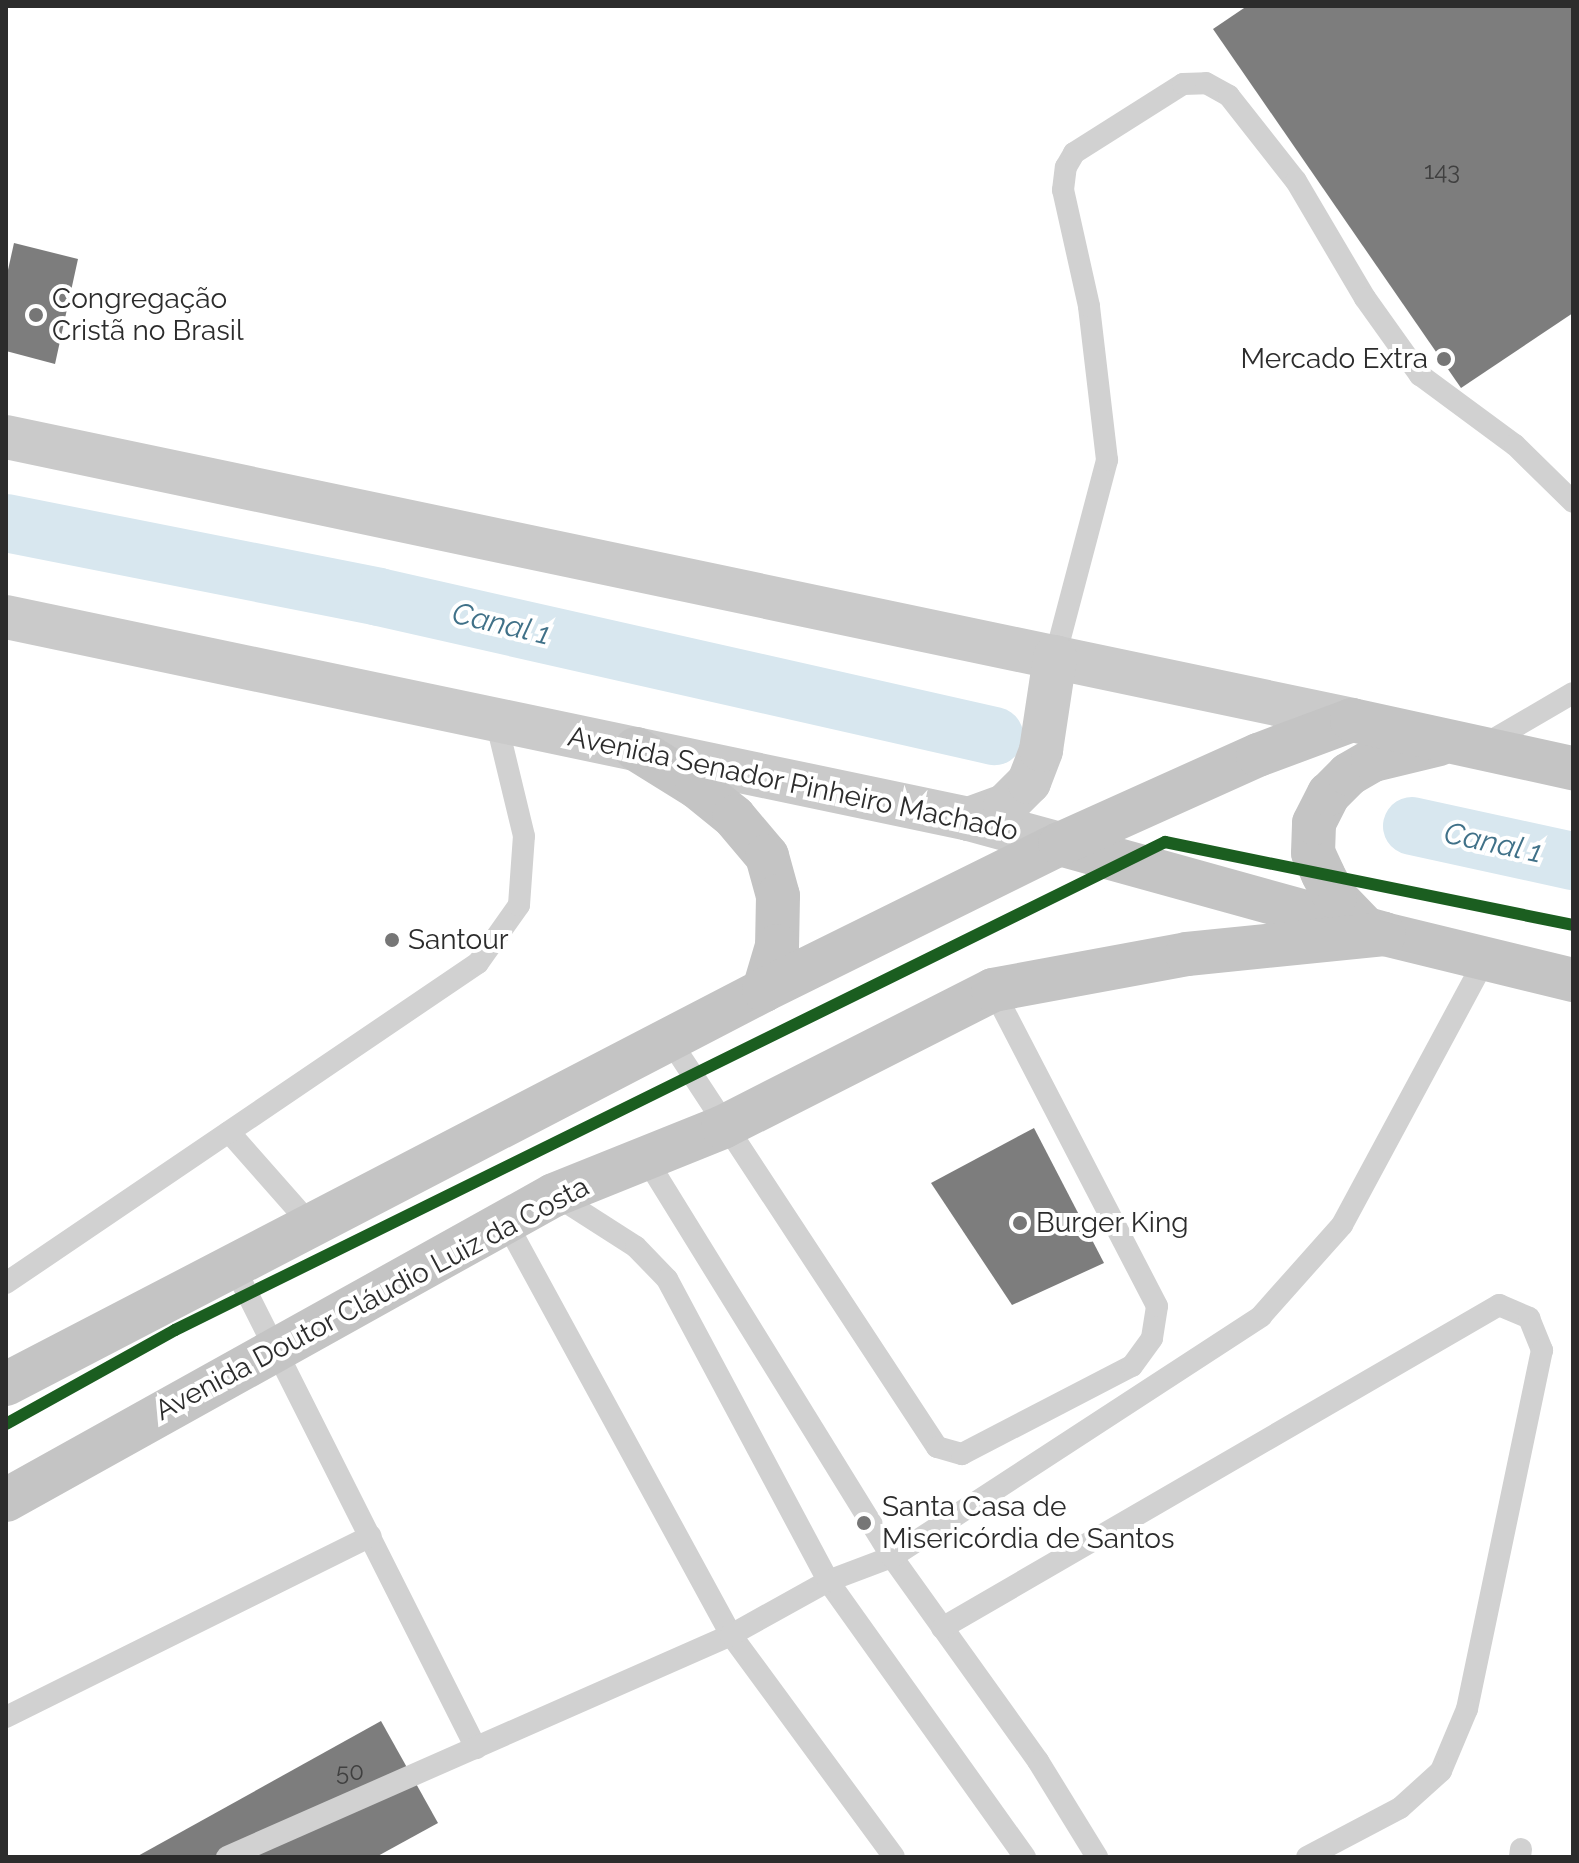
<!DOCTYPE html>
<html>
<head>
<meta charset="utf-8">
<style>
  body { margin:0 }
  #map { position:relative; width:1579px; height:1863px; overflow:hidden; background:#fff; font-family:Raleway,sans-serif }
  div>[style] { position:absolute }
  .canal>* { height:58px; margin:-29px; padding:0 29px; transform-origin:29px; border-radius:29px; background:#d8e7ef }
  .building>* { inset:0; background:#7d7d7d }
  .service>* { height:22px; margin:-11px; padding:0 11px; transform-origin:11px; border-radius:11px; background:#d1d1d1 }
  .secondary>* { height:44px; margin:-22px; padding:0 22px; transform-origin:22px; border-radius:22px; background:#cacaca }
  .primary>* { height:44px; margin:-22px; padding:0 22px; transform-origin:22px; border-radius:22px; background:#c4c4c4 }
  .cycleway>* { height:12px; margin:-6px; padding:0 6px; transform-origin:6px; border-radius:6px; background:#1b5e20 }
  .dots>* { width:22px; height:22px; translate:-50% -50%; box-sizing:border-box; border:4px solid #fff; border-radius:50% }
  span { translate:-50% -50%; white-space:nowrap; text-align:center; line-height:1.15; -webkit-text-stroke:8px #fff; paint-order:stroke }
  .number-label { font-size:24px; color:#404040 }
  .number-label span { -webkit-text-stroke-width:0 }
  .poi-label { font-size:28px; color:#2c2c2c }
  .left { translate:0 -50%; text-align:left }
  .right { translate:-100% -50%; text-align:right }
  .street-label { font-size:28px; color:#2c2c2c }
  .water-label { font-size:30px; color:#407188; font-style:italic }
  .frame { position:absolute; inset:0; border:8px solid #2c2c2c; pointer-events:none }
</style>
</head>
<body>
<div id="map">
  <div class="canal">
    <i style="left:6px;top:523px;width:380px;rotate:11.2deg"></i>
    <i style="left:379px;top:597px;width:631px;rotate:12.74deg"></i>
    <i style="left:1412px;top:826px;width:165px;rotate:12.3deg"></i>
  </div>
  <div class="building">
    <i style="clip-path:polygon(1247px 6px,1573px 6px,1573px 313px,1461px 388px,1213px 29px)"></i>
    <i style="clip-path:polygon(14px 243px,78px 259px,55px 364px,6px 351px,6px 279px)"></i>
    <i style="clip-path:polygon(1034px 1128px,1104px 1263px,1012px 1305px,931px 1183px)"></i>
    <i style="clip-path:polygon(381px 1721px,438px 1823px,376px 1857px,136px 1857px)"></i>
  </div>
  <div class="service">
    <i style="left:1055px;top:657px;width:204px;rotate:-75.2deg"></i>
    <i style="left:1107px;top:460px;width:155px;rotate:-96.7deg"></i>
    <i style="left:1089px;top:306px;width:119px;rotate:-102.6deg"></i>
    <i style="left:1063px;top:190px;width:23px;rotate:-83deg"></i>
    <i style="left:1066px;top:167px;width:16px;rotate:-60deg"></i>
    <i style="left:1074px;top:153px;width:129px;rotate:-32.3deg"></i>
    <i style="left:1183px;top:84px;width:23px;rotate:-2deg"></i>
    <i style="left:1206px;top:83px;width:26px;rotate:29deg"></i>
    <i style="left:1229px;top:96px;width:108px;rotate:51.8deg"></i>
    <i style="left:1296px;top:181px;width:136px;rotate:59.5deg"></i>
    <i style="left:1365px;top:298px;width:95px;rotate:54.5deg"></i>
    <i style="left:1420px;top:375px;width:118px;rotate:36.4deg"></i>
    <i style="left:1515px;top:445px;width:81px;rotate:44.5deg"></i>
    <i style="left:1484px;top:745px;width:103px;rotate:-30.3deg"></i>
    <i style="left:669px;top:1039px;width:488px;rotate:56.7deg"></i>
    <i style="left:937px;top:1447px;width:26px;rotate:16deg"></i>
    <i style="left:962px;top:1454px;width:191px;rotate:-27.4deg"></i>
    <i style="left:1132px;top:1366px;width:34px;rotate:-54deg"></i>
    <i style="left:1152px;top:1338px;width:32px;rotate:-81deg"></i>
    <i style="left:1157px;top:1306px;width:356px;rotate:-117.4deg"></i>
    <i style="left:229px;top:1132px;width:124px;rotate:48.6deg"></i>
    <i style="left:645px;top:1157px;width:470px;rotate:58.3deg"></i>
    <i style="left:892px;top:1557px;width:251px;rotate:54.4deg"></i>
    <i style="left:1038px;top:1761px;width:113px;rotate:58.4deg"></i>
    <i style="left:555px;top:1195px;width:96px;rotate:32.7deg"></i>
    <i style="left:636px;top:1247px;width:45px;rotate:45.9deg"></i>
    <i style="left:667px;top:1279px;width:342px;rotate:61.9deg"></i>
    <i style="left:828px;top:1581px;width:339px;rotate:54.5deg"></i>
    <i style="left:507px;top:1224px;width:468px;rotate:61.4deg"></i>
    <i style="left:731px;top:1635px;width:275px;rotate:53.7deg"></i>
    <i style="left:233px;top:1265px;width:541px;rotate:63.29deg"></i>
    <i style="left:6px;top:1283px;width:570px;rotate:-34.14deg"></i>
    <i style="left:478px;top:963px;width:71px;rotate:-54.7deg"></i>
    <i style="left:519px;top:905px;width:69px;rotate:-85.9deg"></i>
    <i style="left:524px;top:836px;width:119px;rotate:-103.6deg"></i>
    <i style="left:942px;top:1628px;width:644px;rotate:-30.11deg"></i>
    <i style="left:1499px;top:1305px;width:33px;rotate:23deg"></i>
    <i style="left:1529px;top:1318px;width:35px;rotate:68deg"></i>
    <i style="left:1542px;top:1350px;width:367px;rotate:101.8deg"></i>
    <i style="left:1467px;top:1709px;width:67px;rotate:112.8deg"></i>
    <i style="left:1441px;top:1771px;width:55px;rotate:137.9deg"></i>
    <i style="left:1400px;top:1808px;width:105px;rotate:152.2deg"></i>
    <i style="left:6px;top:1717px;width:407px;rotate:-26.4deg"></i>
    <i style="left:227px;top:1857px;width:551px;rotate:-23.77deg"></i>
    <i style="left:731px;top:1635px;width:111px;rotate:-29.1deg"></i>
    <i style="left:828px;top:1581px;width:68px;rotate:-20.6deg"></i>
    <i style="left:892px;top:1557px;width:441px;rotate:-33.1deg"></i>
    <i style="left:1261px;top:1316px;width:122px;rotate:-48.3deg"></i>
    <i style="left:1342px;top:1225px;width:302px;rotate:-61.7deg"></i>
    <i style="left:1520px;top:1857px;width:8px;rotate:-83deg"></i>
  </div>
  <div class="secondary">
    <i style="left:6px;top:437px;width:1375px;rotate:11.87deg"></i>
    <i style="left:6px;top:617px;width:984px;rotate:11.85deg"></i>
    <i style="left:969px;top:819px;width:94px;rotate:15.4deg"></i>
    <i style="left:969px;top:819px;width:38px;rotate:-20deg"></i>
    <i style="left:1005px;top:806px;width:34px;rotate:-45deg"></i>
    <i style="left:1029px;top:782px;width:34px;rotate:-69deg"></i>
    <i style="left:1041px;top:750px;width:94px;rotate:-81.4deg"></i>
  </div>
  <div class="primary">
    <i style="left:636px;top:749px;width:72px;rotate:31.9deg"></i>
    <i style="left:697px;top:787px;width:48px;rotate:39deg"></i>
    <i style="left:734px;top:817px;width:51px;rotate:49.8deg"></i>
    <i style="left:767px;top:856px;width:41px;rotate:74.6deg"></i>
    <i style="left:778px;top:896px;width:50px;rotate:91.1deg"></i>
    <i style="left:777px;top:946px;width:46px;rotate:106.5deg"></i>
    <i style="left:1060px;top:844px;width:336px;rotate:15.5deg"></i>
    <i style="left:1384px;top:934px;width:195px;rotate:13.7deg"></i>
    <i style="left:1366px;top:929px;width:45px;rotate:-134.1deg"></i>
    <i style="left:1335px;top:897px;width:26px;rotate:-118deg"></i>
    <i style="left:1323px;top:874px;width:23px;rotate:-115deg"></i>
    <i style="left:1313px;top:853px;width:30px;rotate:-88deg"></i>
    <i style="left:1314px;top:823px;width:33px;rotate:-63deg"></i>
    <i style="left:1329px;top:794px;width:28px;rotate:-45deg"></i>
    <i style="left:1349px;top:774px;width:28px;rotate:-30deg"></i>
    <i style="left:1373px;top:760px;width:68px;rotate:-13.6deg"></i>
    <i style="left:6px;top:1384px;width:854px;rotate:-27.46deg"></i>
    <i style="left:764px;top:990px;width:330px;rotate:-26.3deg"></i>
    <i style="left:1060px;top:844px;width:217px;rotate:-24.2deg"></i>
    <i style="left:1258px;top:755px;width:100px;rotate:-20.4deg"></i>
    <i style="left:1352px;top:720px;width:226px;rotate:12.3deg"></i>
    <i style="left:6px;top:1500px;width:627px;rotate:-29.1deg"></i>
    <i style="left:554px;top:1195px;width:182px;rotate:-21.9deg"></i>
    <i style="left:723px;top:1127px;width:303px;rotate:-26.9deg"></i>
    <i style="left:993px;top:990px;width:197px;rotate:-10.5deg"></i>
    <i style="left:1187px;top:954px;width:198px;rotate:-5.8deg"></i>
  </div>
  <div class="cycleway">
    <i style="left:6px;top:1424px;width:193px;rotate:-29.1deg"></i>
    <i style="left:175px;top:1330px;width:1104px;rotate:-26.24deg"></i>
    <i style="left:1165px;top:842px;width:416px;rotate:11.5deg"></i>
  </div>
  <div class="dots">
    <i style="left:36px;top:315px;background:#767676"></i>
    <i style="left:1444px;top:359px;background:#767676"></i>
    <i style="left:392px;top:940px;background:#767676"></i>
    <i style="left:1020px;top:1223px;background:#767676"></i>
    <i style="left:864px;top:1523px;background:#767676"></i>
  </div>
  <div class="number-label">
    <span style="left:1442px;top:171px">143</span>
    <span style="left:350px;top:1772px">50</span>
  </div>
  <div class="poi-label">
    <span class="left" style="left:52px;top:315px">Congregação<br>Cristã no Brasil</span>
    <span class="right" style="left:1428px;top:359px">Mercado Extra</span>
    <span class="left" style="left:408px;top:940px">Santour</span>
    <span class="left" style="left:1036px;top:1223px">Burger King</span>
    <span class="left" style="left:882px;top:1523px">Santa Casa de<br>Misericórdia de Santos</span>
  </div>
  <div class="street-label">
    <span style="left:793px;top:784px;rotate:12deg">Avenida Senador Pinheiro Machado</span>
    <span style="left:372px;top:1299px;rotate:-28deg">Avenida Doutor Cláudio Luiz da Costa</span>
  </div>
  <div class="water-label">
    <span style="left:501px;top:624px;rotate:13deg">Canal 1</span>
    <span style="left:1493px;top:843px;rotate:12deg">Canal 1</span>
  </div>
  <div class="frame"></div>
</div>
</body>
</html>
